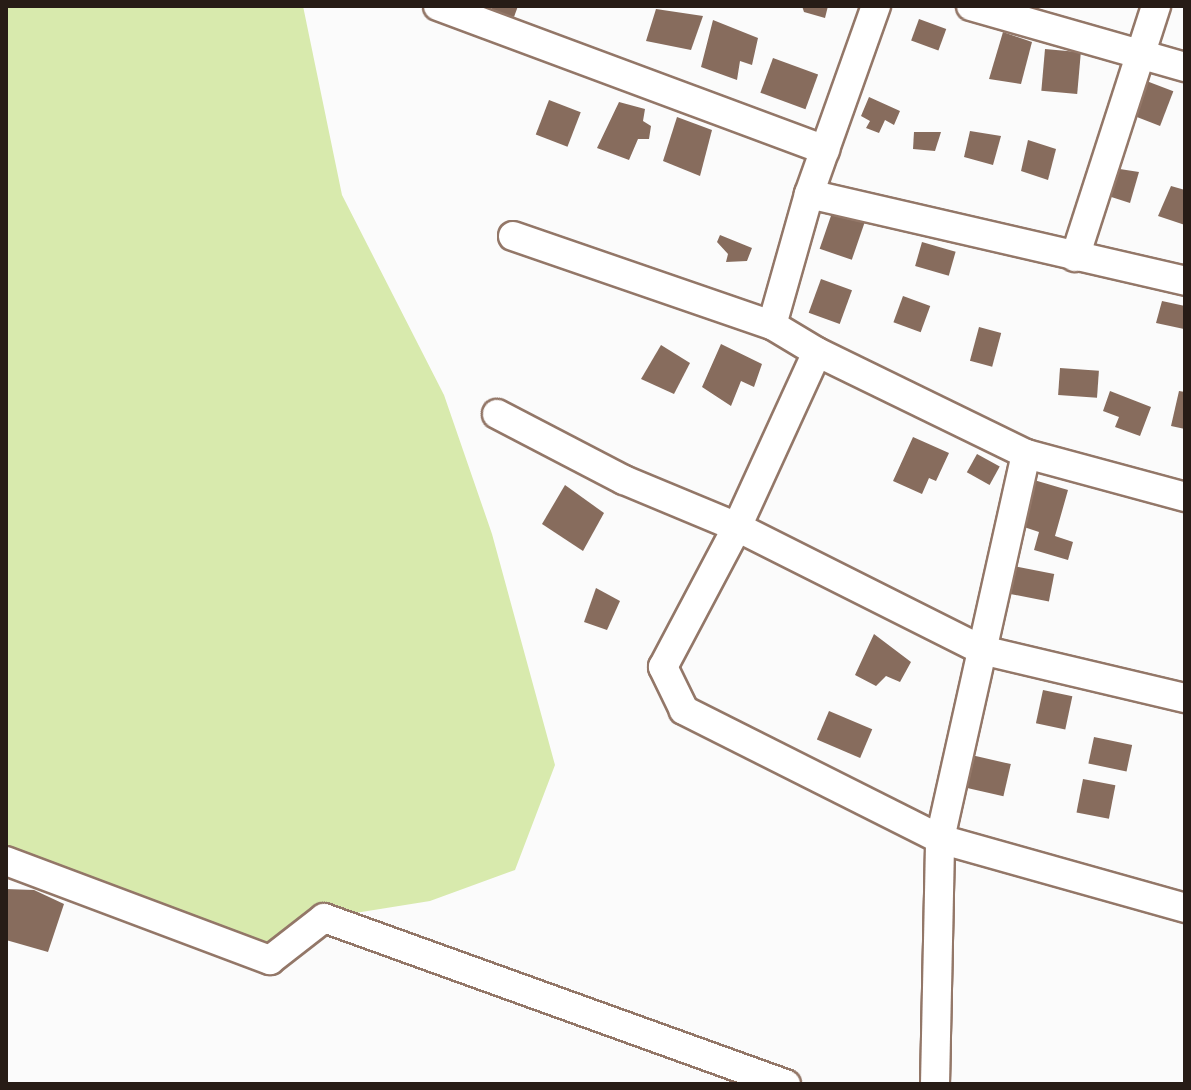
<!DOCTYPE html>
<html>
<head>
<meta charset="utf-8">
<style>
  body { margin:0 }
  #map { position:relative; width:1191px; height:1090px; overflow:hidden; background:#fbfbfb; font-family:"IBM Plex Serif",serif }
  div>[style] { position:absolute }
  .green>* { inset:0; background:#d8eaad }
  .building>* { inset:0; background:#876c5d; transform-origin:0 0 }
  .roads { filter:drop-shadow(2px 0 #937768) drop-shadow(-2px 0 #937768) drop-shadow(0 2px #937768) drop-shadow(0 -2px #937768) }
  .street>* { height:28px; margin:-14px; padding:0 14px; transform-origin:14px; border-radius:14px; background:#fff }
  span { translate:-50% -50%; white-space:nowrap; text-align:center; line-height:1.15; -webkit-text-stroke:7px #fff; paint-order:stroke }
  .frame { position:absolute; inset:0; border:8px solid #271c16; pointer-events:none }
</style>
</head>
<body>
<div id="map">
  <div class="green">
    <i style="clip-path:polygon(6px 6px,303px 6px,342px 195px,444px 395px,492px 534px,555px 765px,515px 870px,430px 901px,324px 918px,270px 960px,6px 861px)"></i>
  </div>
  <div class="building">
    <i style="clip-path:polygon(493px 6px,518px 6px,514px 17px,491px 10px)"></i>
    <i style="clip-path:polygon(802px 6px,828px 6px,825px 18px,804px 12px)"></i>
    <i style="clip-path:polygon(656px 9px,703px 16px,691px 50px,646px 41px)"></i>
    <i style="left:919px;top:19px;width:29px;height:23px;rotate:20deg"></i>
    <i style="clip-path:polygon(713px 20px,758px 38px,752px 65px,740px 61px,737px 80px,701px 67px)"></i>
    <i style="clip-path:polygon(1003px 32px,1032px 42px,1021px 84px,989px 79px)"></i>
    <i style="left:1045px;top:49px;width:36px;height:42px;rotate:5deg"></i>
    <i style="left:773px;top:58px;width:48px;height:37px;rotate:20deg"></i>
    <i style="left:1136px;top:77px;width:40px;height:37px;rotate:21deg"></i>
    <i style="clip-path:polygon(869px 97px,900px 111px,894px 125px,885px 120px,879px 133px,866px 128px,870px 121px,861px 116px)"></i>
    <i style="left:549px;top:100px;width:34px;height:37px;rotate:21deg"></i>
    <i style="clip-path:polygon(619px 102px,645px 109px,643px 121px,651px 126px,649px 139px,638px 139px,629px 160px,597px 148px)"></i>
    <i style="clip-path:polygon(677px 117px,712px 130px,700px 176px,663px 161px)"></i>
    <i style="clip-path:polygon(970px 131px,1001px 136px,993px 165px,964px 157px)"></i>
    <i style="clip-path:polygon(914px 132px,941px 132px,935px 151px,913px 149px)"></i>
    <i style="clip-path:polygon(1028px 140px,1056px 149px,1048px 180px,1021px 171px)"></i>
    <i style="clip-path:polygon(1107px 167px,1139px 172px,1130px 203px,1102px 194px)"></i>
    <i style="clip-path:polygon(1171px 186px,1185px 190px,1185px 225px,1158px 216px)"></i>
    <i style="left:833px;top:210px;width:34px;height:41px;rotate:19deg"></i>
    <i style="clip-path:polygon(720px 235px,752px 248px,747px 261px,726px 262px,728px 254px,717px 242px)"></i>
    <i style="left:922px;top:242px;width:35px;height:25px;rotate:16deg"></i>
    <i style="left:821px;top:279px;width:33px;height:36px;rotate:20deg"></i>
    <i style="left:903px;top:296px;width:29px;height:28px;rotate:20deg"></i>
    <i style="clip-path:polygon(1162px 301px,1185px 306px,1184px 329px,1156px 323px)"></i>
    <i style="left:979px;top:327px;width:23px;height:35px;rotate:15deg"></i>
    <i style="clip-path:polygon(721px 344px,762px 364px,754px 387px,741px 381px,731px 406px,702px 387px)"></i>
    <i style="clip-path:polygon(661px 345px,690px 363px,674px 394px,641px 379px)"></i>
    <i style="left:1060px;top:368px;width:39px;height:27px;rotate:4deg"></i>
    <i style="clip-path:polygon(1110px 391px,1151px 407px,1140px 436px,1115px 427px,1119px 417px,1103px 411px)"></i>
    <i style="clip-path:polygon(1179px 391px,1185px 392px,1185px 429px,1171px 426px)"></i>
    <i style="clip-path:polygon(913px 437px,949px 453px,936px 481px,929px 478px,922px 494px,893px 481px)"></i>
    <i style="left:977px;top:454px;width:26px;height:21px;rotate:29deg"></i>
    <i style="clip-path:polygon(1034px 480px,1068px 490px,1055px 536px,1073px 542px,1068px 560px,1034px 550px,1039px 532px,1021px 526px)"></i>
    <i style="clip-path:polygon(565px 485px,604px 513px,583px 551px,542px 524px)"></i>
    <i style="left:1013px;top:566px;width:42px;height:28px;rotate:11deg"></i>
    <i style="clip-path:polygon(596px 588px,620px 601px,607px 630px,584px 622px)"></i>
    <i style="clip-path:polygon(874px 634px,911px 662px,900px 682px,886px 676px,876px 686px,855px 675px)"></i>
    <i style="left:1043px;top:690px;width:30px;height:34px;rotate:12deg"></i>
    <i style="left:829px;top:711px;width:47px;height:31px;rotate:23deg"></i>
    <i style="left:1094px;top:737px;width:39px;height:27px;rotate:12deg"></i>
    <i style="left:967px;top:754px;width:45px;height:33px;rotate:13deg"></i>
    <i style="left:1083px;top:779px;width:33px;height:34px;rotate:11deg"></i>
    <i style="clip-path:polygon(6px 889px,34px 890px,64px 904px,48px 952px,6px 940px)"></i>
  </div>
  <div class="roads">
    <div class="street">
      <i style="left:438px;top:6px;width:413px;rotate:20.4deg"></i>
      <i style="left:971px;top:6px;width:223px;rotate:15.9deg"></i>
      <i style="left:809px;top:194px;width:386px;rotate:13deg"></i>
      <i style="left:513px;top:236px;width:274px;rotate:19deg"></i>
      <i style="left:772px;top:325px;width:52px;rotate:31deg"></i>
      <i style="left:1075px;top:257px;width:264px;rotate:-72.1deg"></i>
      <i style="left:772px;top:325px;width:136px;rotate:-74.2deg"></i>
      <i style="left:809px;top:194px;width:200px;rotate:-70.4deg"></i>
      <i style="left:497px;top:414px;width:143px;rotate:27.5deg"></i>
      <i style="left:624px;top:480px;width:122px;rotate:22.6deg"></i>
      <i style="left:737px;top:527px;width:192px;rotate:-65.4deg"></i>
      <i style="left:817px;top:352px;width:233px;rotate:26deg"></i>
      <i style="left:1026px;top:454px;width:165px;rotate:15.1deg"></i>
      <i style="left:1026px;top:454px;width:394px;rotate:102.6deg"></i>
      <i style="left:940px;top:839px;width:255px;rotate:15.7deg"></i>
      <i style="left:6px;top:861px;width:282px;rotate:20.6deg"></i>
      <i style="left:270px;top:960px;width:68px;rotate:-37.9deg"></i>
      <i style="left:324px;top:918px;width:491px;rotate:19.8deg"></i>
      <i style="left:935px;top:1084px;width:245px;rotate:-88.8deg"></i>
      <i style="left:940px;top:839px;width:287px;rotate:-153.3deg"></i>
      <i style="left:684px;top:710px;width:48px;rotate:-116deg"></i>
      <i style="left:663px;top:667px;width:158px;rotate:-62.1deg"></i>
      <i style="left:737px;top:527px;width:274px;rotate:26.7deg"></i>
      <i style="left:982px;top:650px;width:209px;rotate:13.3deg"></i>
    </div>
  </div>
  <div class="frame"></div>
</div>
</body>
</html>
